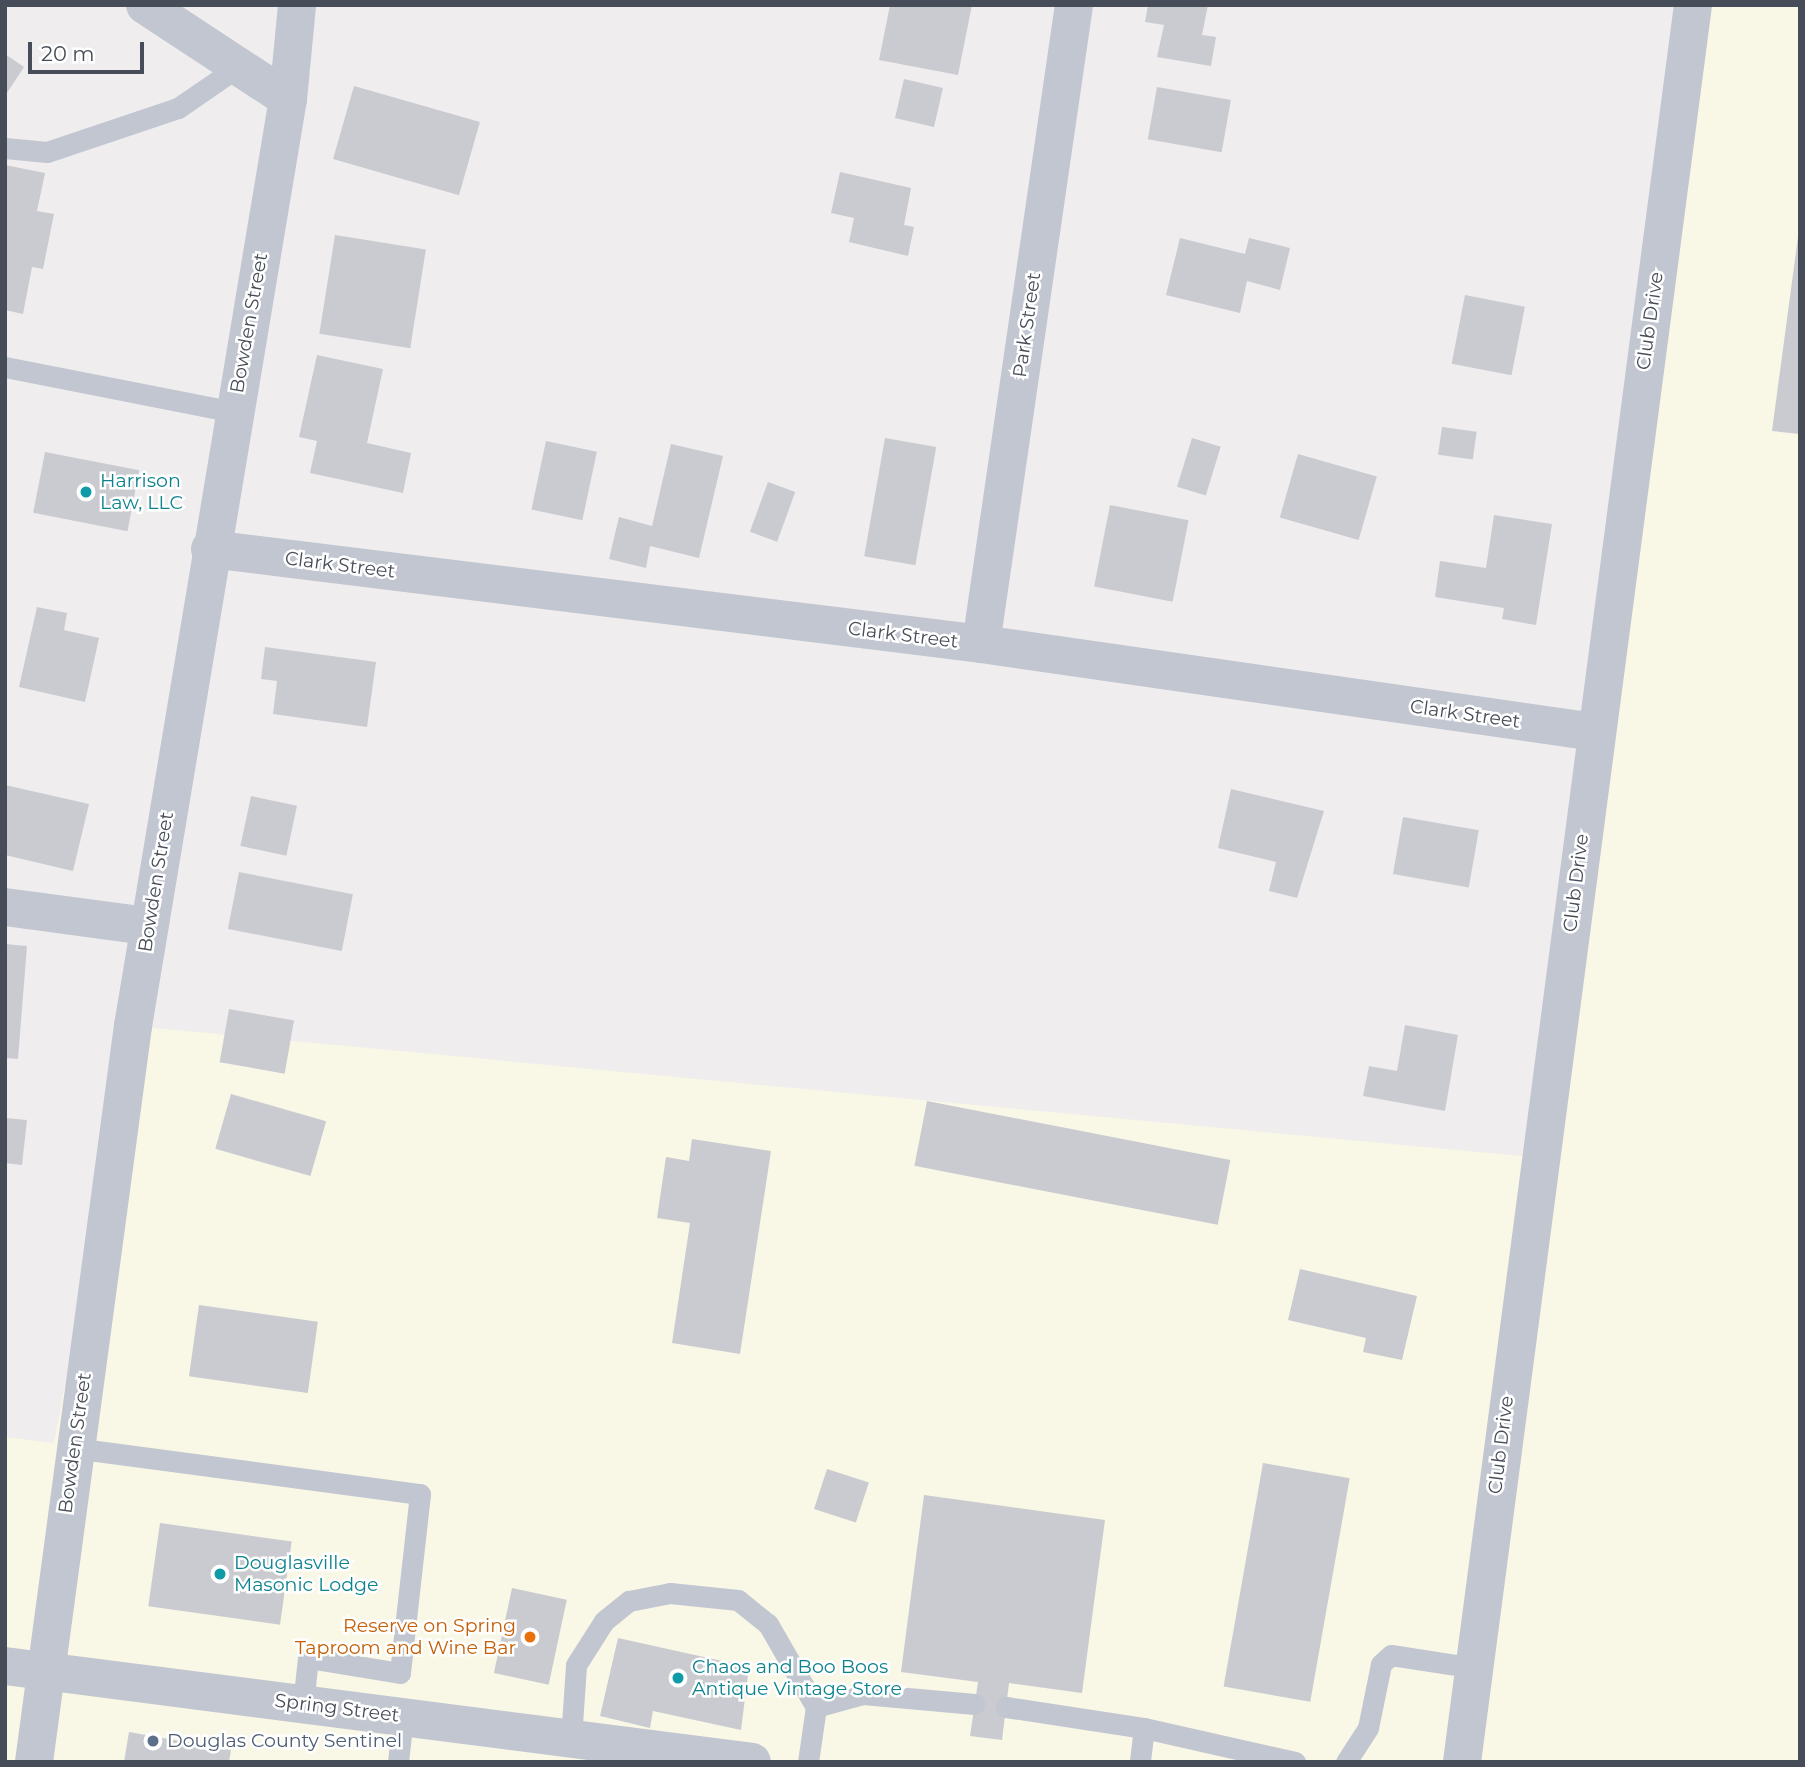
<!DOCTYPE html>
<html>
<head>
<meta charset="utf-8">
<style>
  body { margin:0 }
  #map { position:relative; width:1805px; height:1767px; overflow:hidden; background:#efeded; font-family:Montserrat,sans-serif }
  div>[style] { position:absolute }
  .commercial>* { inset:0; background:#f9f7e6 }
  .building>* { inset:0; background:#cacbd1; transform-origin:0 0 }
  .service>* { height:21px; margin:-10.5px; padding:0 10.5px; transform-origin:10.5px; border-radius:10.5px; background:#c1c6d0 }
  .minor>* { height:38px; margin:-19px; padding:0 19px; transform-origin:19px; border-radius:19px; background:#c1c6d0 }
  .dots>* { width:19px; height:19px; translate:-50% -50%; box-sizing:border-box; border:4px solid #fff; border-radius:50% }
  span { translate:-50% -50%; white-space:nowrap; text-align:center; line-height:1.15; -webkit-text-stroke:5px #fff; paint-order:stroke }
  .street-label { font-size:19px; color:#474d58 }
  .culture-label { font-size:19px; color:#0d838f }
  .left { translate:0 -50%; text-align:left }
  .food-label { font-size:19px; color:#c56008 }
  .right { translate:-100% -50%; text-align:right }
  .service-label { font-size:19px; color:#4e5e75 }
  .frame { position:absolute; inset:0; border:7px solid #474d58; pointer-events:none }
  .scale { position:absolute; left:28px; top:42px; width:116px; height:32px; box-sizing:border-box; border:4px solid #474d58; border-top:0; padding-left:9px; font-size:21px; line-height:24px; white-space:nowrap; color:#474d58; -webkit-text-stroke:5px #fff; paint-order:stroke }
</style>
</head>
<body>
<div id="map">
  <div class="commercial">
    <i style="clip-path:polygon(1693px 5px,1800px 5px,1800px 1762px,5px 1762px,5px 1437px,54px 1443px,133px 1026px,1541px 1158px)"></i>
  </div>
  <div class="building">
    <i style="clip-path:polygon(890px 5px,972px 5px,958px 75px,879px 60px)"></i>
    <i style="clip-path:polygon(1148px 5px,1208px 5px,1202px 35px,1216px 37px,1211px 66px,1157px 57px,1164px 25px,1145px 22px)"></i>
    <i style="clip-path:polygon(5px 54px,24px 67px,5px 96px)"></i>
    <i style="left:904px;top:79px;width:40px;height:40px;rotate:13deg"></i>
    <i style="left:354px;top:86px;width:131px;height:76px;rotate:16deg"></i>
    <i style="left:1157px;top:87px;width:75px;height:53px;rotate:10deg"></i>
    <i style="clip-path:polygon(5px 165px,45px 173px,37px 211px,54px 214px,43px 269px,32px 267px,23px 314px,5px 310px)"></i>
    <i style="clip-path:polygon(840px 172px,911px 188px,904px 225px,914px 227px,908px 256px,849px 242px,854px 218px,831px 213px)"></i>
    <i style="left:335px;top:235px;width:92px;height:100px;rotate:9deg"></i>
    <i style="clip-path:polygon(1798px 237px,1800px 238px,1800px 434px,1772px 431px)"></i>
    <i style="clip-path:polygon(1180px 238px,1245px 254px,1249px 238px,1290px 248px,1280px 290px,1247px 281px,1240px 313px,1166px 295px)"></i>
    <i style="left:1465px;top:295px;width:61px;height:70px;rotate:11deg"></i>
    <i style="clip-path:polygon(317px 355px,383px 369px,367px 443px,411px 453px,403px 493px,310px 473px,317px 441px,299px 437px)"></i>
    <i style="left:1442px;top:427px;width:35px;height:28px;rotate:8deg"></i>
    <i style="left:885px;top:438px;width:52px;height:120px;rotate:10deg"></i>
    <i style="left:1192px;top:438px;width:30px;height:51px;rotate:17deg"></i>
    <i style="left:546px;top:441px;width:52px;height:70px;rotate:12deg"></i>
    <i style="clip-path:polygon(671px 444px,723px 456px,699px 558px,650px 546px,646px 568px,609px 559px,619px 517px,652px 526px)"></i>
    <i style="left:45px;top:452px;width:96px;height:62px;rotate:11deg"></i>
    <i style="left:1298px;top:454px;width:82px;height:66px;rotate:16deg"></i>
    <i style="left:768px;top:482px;width:29px;height:53px;rotate:20deg"></i>
    <i style="left:1110px;top:505px;width:80px;height:83px;rotate:11deg"></i>
    <i style="clip-path:polygon(1494px 515px,1552px 524px,1536px 625px,1502px 619px,1504px 608px,1435px 597px,1440px 561px,1486px 568px)"></i>
    <i style="clip-path:polygon(37px 607px,67px 613px,64px 630px,99px 638px,85px 702px,19px 687px)"></i>
    <i style="clip-path:polygon(265px 647px,376px 662px,367px 727px,273px 714px,277px 681px,261px 679px)"></i>
    <i style="clip-path:polygon(5px 785px,89px 804px,73px 871px,5px 855px)"></i>
    <i style="clip-path:polygon(1231px 789px,1324px 811px,1297px 898px,1269px 891px,1276px 862px,1218px 848px)"></i>
    <i style="left:251px;top:796px;width:47px;height:51px;rotate:12deg"></i>
    <i style="left:1403px;top:817px;width:77px;height:58px;rotate:10deg"></i>
    <i style="left:239px;top:872px;width:116px;height:58px;rotate:11deg"></i>
    <i style="clip-path:polygon(5px 944px,27px 946px,18px 1059px,5px 1058px)"></i>
    <i style="left:229px;top:1009px;width:66px;height:54px;rotate:10deg"></i>
    <i style="clip-path:polygon(1405px 1025px,1458px 1035px,1445px 1111px,1363px 1096px,1369px 1066px,1397px 1071px)"></i>
    <i style="left:231px;top:1094px;width:99px;height:57px;rotate:16deg"></i>
    <i style="left:927px;top:1101px;width:309px;height:66px;rotate:11deg"></i>
    <i style="clip-path:polygon(5px 1118px,27px 1120px,22px 1165px,5px 1163px)"></i>
    <i style="clip-path:polygon(692px 1139px,771px 1151px,740px 1354px,672px 1343px,690px 1223px,657px 1218px,666px 1157px,689px 1161px)"></i>
    <i style="clip-path:polygon(1300px 1269px,1417px 1296px,1402px 1360px,1363px 1352px,1366px 1338px,1288px 1320px)"></i>
    <i style="left:199px;top:1305px;width:120px;height:72px;rotate:8deg"></i>
    <i style="left:1263px;top:1463px;width:88px;height:227px;rotate:10deg"></i>
    <i style="left:827px;top:1469px;width:44px;height:42px;rotate:18deg"></i>
    <i style="clip-path:polygon(924px 1495px,1105px 1520px,1082px 1693px,1009px 1683px,1002px 1740px,970px 1736px,978px 1682px,901px 1672px)"></i>
    <i style="left:160px;top:1523px;width:133px;height:84px;rotate:8deg"></i>
    <i style="left:512px;top:1588px;width:56px;height:87px;rotate:12deg"></i>
    <i style="clip-path:polygon(618px 1638px,749px 1667px,741px 1730px,653px 1711px,650px 1728px,600px 1716px)"></i>
    <i style="clip-path:polygon(129px 1732px,231px 1750px,229px 1762px,124px 1762px)"></i>
  </div>
  <div class="service">
    <i style="left:5px;top:148px;width:42px;rotate:5.4deg"></i>
    <i style="left:47px;top:152px;width:138px;rotate:-18.6deg"></i>
    <i style="left:178px;top:108px;width:74px;rotate:-34.5deg"></i>
    <i style="left:5px;top:367px;width:233px;rotate:11.1deg"></i>
    <i style="left:74px;top:1448px;width:349px;rotate:7.6deg"></i>
    <i style="left:420px;top:1494px;width:180px;rotate:96.4deg"></i>
    <i style="left:400px;top:1673px;width:93px;rotate:-170.7deg"></i>
    <i style="left:308px;top:1658px;width:46px;rotate:96.2deg"></i>
    <i style="left:816px;top:1707px;width:49px;rotate:-15.5deg"></i>
    <i style="left:863px;top:1694px;width:112px;rotate:5.1deg"></i>
    <i style="left:1006px;top:1707px;width:140px;rotate:8.7deg"></i>
    <i style="left:1144px;top:1728px;width:34px;rotate:97deg"></i>
    <i style="left:1144px;top:1728px;width:155px;rotate:12.7deg"></i>
    <i style="left:571px;top:1739px;width:74px;rotate:-86.1deg"></i>
    <i style="left:576px;top:1665px;width:52px;rotate:-57.5deg"></i>
    <i style="left:604px;top:1621px;width:32px;rotate:-39deg"></i>
    <i style="left:629px;top:1601px;width:42px;rotate:-11deg"></i>
    <i style="left:670px;top:1593px;width:68px;rotate:5.9deg"></i>
    <i style="left:738px;top:1600px;width:38px;rotate:39deg"></i>
    <i style="left:768px;top:1624px;width:96px;rotate:60deg"></i>
    <i style="left:816px;top:1707px;width:56px;rotate:98.3deg"></i>
    <i style="left:398px;top:1762px;width:45px;rotate:-83.7deg"></i>
    <i style="left:1346px;top:1762px;width:40px;rotate:-57.1deg"></i>
    <i style="left:1368px;top:1728px;width:65px;rotate:-78.5deg"></i>
    <i style="left:1381px;top:1664px;width:13px;rotate:-42deg"></i>
    <i style="left:1391px;top:1655px;width:86px;rotate:8.7deg"></i>
  </div>
  <div class="minor">
    <i style="left:145px;top:5px;width:171px;rotate:33.3deg"></i>
    <i style="left:210px;top:549px;width:777px;rotate:7.02deg"></i>
    <i style="left:981px;top:644px;width:620px;rotate:8.16deg"></i>
    <i style="left:981px;top:644px;width:646px;rotate:-81.72deg"></i>
    <i style="left:5px;top:907px;width:144px;rotate:7.6deg"></i>
    <i style="left:5px;top:1666px;width:753px;rotate:7.32deg"></i>
    <i style="left:34px;top:1762px;width:743px;rotate:-82.34deg"></i>
    <i style="left:133px;top:1026px;width:940px;rotate:-80.51deg"></i>
    <i style="left:288px;top:99px;width:94px;rotate:-84.5deg"></i>
    <i style="left:1462px;top:1762px;width:1772px;rotate:-82.51deg"></i>
  </div>
  <div class="dots">
    <i style="left:86px;top:492px;background:#0f9aa8"></i>
    <i style="left:220px;top:1574px;background:#0f9aa8"></i>
    <i style="left:530px;top:1637px;background:#e8710a"></i>
    <i style="left:678px;top:1678px;background:#0f9aa8"></i>
    <i style="left:153px;top:1741px;background:#5c6f8a"></i>
  </div>
  <div class="street-label">
    <span style="left:1650px;top:321px;rotate:-82deg">Club Drive</span>
    <span style="left:249px;top:323px;rotate:-80deg">Bowden Street</span>
    <span style="left:1027px;top:325px;rotate:-82deg">Park Street</span>
    <span style="left:340px;top:565px;rotate:7deg">Clark Street</span>
    <span style="left:903px;top:635px;rotate:7deg">Clark Street</span>
    <span style="left:1465px;top:714px;rotate:8deg">Clark Street</span>
    <span style="left:156px;top:882px;rotate:-81deg">Bowden Street</span>
    <span style="left:1576px;top:883px;rotate:-83deg">Club Drive</span>
    <span style="left:75px;top:1443px;rotate:-82deg">Bowden Street</span>
    <span style="left:1501px;top:1445px;rotate:-83deg">Club Drive</span>
    <span style="left:337px;top:1708px;rotate:7deg">Spring Street</span>
  </div>
  <div class="culture-label">
    <span class="left" style="left:100px;top:492px">Harrison<br>Law, LLC</span>
    <span class="left" style="left:234px;top:1574px">Douglasville<br>Masonic Lodge</span>
    <span class="left" style="left:692px;top:1678px">Chaos and Boo Boos<br>Antique Vintage Store</span>
  </div>
  <div class="food-label">
    <span class="right" style="left:516px;top:1637px">Reserve on Spring<br>Taproom and Wine Bar</span>
  </div>
  <div class="service-label">
    <span class="left" style="left:167px;top:1741px">Douglas County Sentinel</span>
  </div>
  <div class="frame"></div>
  <div class="scale">20 m</div>
</div>
</body>
</html>
